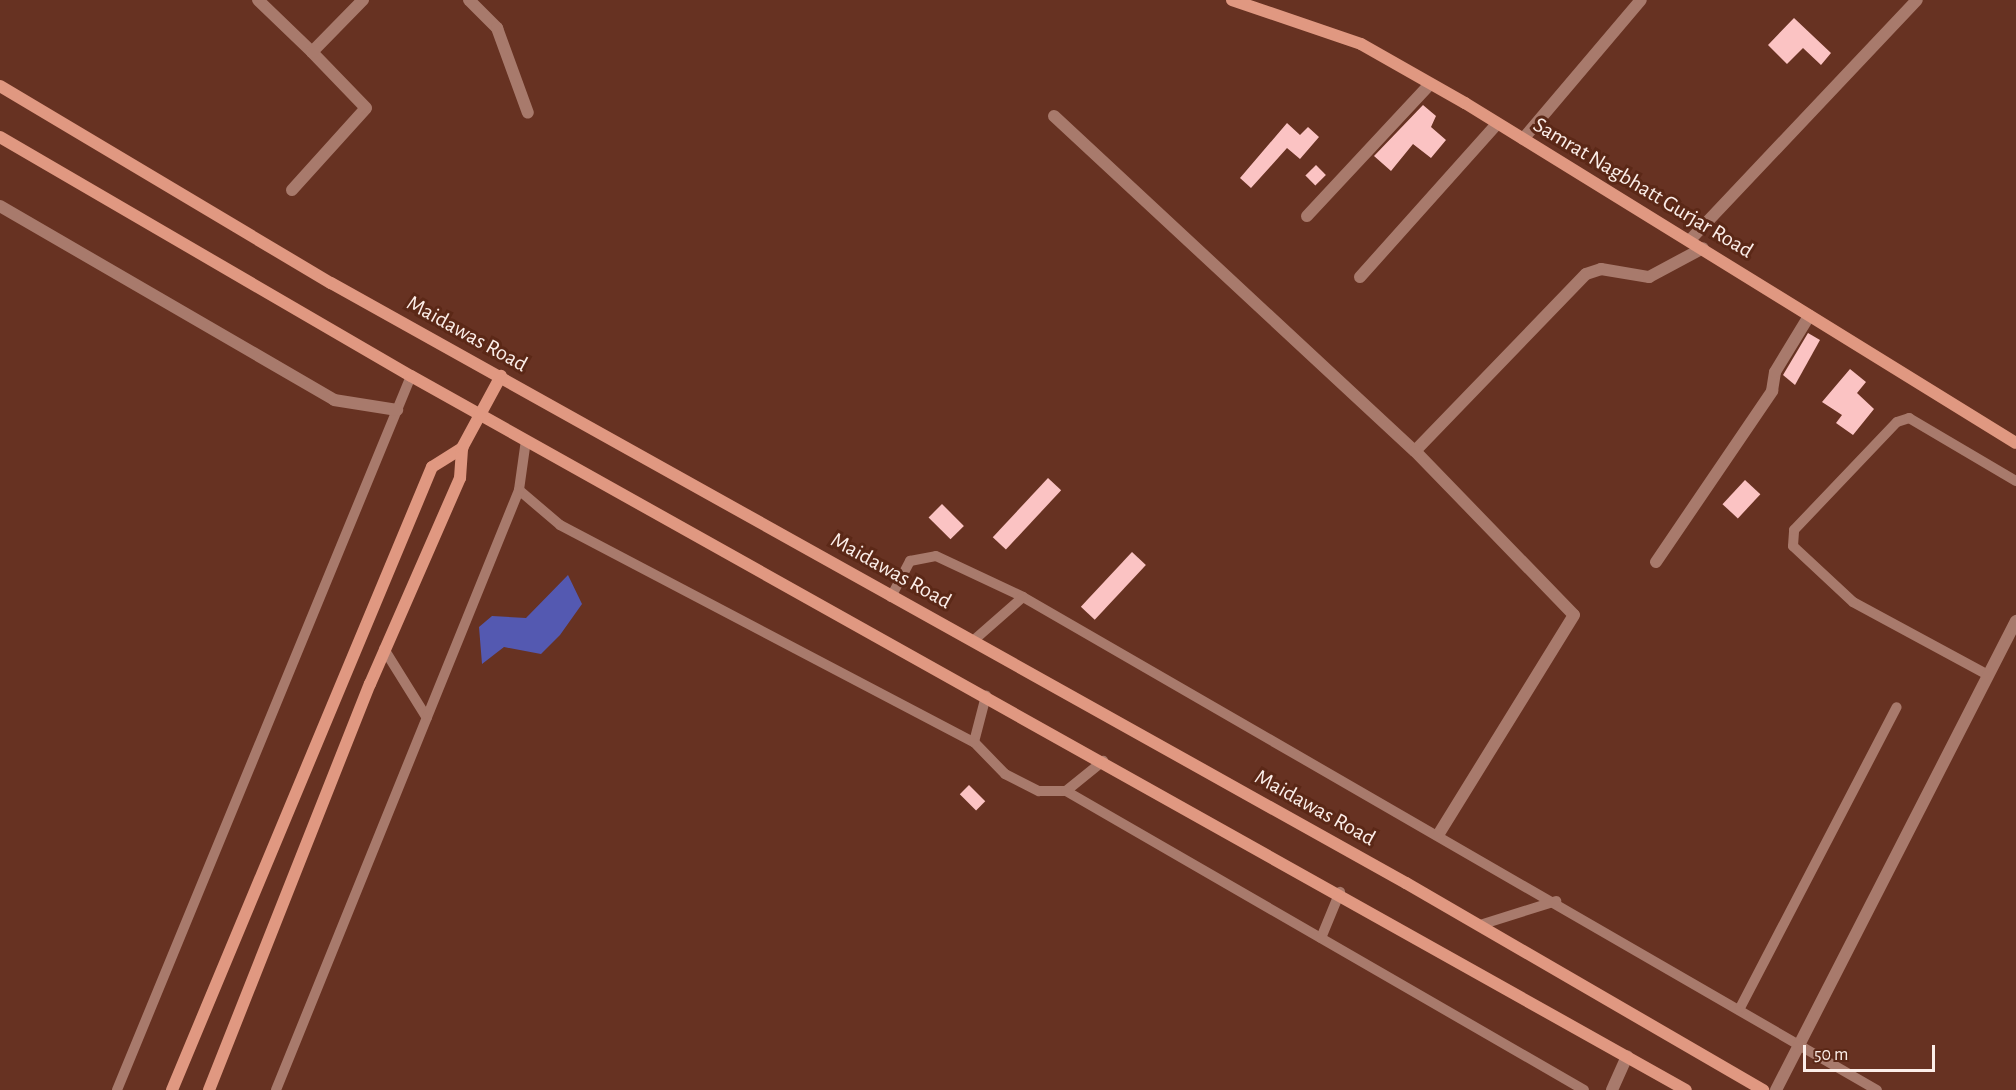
<!DOCTYPE html>
<html>
<head>
<meta charset="utf-8">
<style>
  body { margin:0 }
  #map { position:relative; width:2016px; height:1090px; overflow:hidden; background:#673222; font-family:"Alegreya Sans",sans-serif }
  div>[style] { position:absolute }
  .water>* { inset:0; background:#5459b1 }
  .building>* { inset:0; background:#fbc3c3; transform-origin:0 0 }
  .lane>* { height:10px; margin:-5px; padding:0 5px; transform-origin:5px; border-radius:5px; background:#a87a6c }
  .street>* { height:12px; margin:-6px; padding:0 6px; transform-origin:6px; border-radius:6px; background:#a87a6c }
  .secondary>* { height:12px; margin:-6px; padding:0 6px; transform-origin:6px; border-radius:6px; background:#e09881 }
  span { translate:-50% -50%; white-space:nowrap; text-align:center; line-height:1.15; -webkit-text-stroke:6px #5b2817; paint-order:stroke }
  .street-label { font-size:22px; color:#fceee9 }
  .scale { position:absolute; left:1803px; top:1045px; width:132px; height:27px; box-sizing:border-box; border:3px solid #fceee9; border-top:0; padding-left:8px; font-size:18px; line-height:21px; white-space:nowrap; color:#fceee9; -webkit-text-stroke:4px #5b2817; paint-order:stroke }
</style>
</head>
<body>
<div id="map">
  <div class="water">
    <i style="clip-path:polygon(568px 575px,582px 604px,560px 635px,541px 654px,504px 647px,482px 664px,479px 627px,492px 616px,526px 618px)"></i>
  </div>
  <div class="building">
    <i style="clip-path:polygon(1794px 18px,1831px 53px,1821px 65px,1803px 48px,1787px 64px,1768px 45px)"></i>
    <i style="clip-path:polygon(1423px 105px,1436px 116px,1431px 127px,1446px 140px,1431px 158px,1413px 144px,1391px 171px,1374px 156px)"></i>
    <i style="clip-path:polygon(1287px 123px,1300px 135px,1308px 127px,1319px 137px,1300px 159px,1287px 148px,1251px 188px,1240px 178px)"></i>
    <i style="left:1316px;top:165px;width:14px;height:15px;rotate:45deg"></i>
    <i style="clip-path:polygon(1808px 333px,1820px 340px,1795px 385px,1783px 375px)"></i>
    <i style="clip-path:polygon(1850px 369px,1866px 382px,1857px 393px,1874px 409px,1853px 435px,1836px 423px,1842px 415px,1822px 402px)"></i>
    <i style="left:1048px;top:478px;width:18px;height:81px;rotate:43deg"></i>
    <i style="left:1745px;top:480px;width:21px;height:33px;rotate:43deg"></i>
    <i style="left:942px;top:504px;width:31px;height:19px;rotate:45deg"></i>
    <i style="left:1132px;top:552px;width:19px;height:75px;rotate:43deg"></i>
    <i style="left:969px;top:785px;width:23px;height:13px;rotate:45deg"></i>
  </div>
  <div class="lane">
    <i style="left:526px;top:440px;width:50px;rotate:98deg"></i>
    <i style="left:519px;top:490px;width:54px;rotate:40.5deg"></i>
    <i style="left:560px;top:525px;width:467px;rotate:27.7deg"></i>
    <i style="left:974px;top:742px;width:45px;rotate:45.9deg"></i>
    <i style="left:1005px;top:774px;width:38px;rotate:27deg"></i>
    <i style="left:1039px;top:791px;width:27px"></i>
    <i style="left:1066px;top:791px;width:598px;rotate:29.99deg"></i>
    <i style="left:891px;top:597px;width:41px;rotate:-62.2deg"></i>
    <i style="left:910px;top:561px;width:26px;rotate:-11deg"></i>
    <i style="left:936px;top:556px;width:96px;rotate:25.2deg"></i>
    <i style="left:1023px;top:597px;width:986px;rotate:30deg"></i>
    <i style="left:974px;top:640px;width:65px;rotate:-41.3deg"></i>
    <i style="left:384px;top:649px;width:81px;rotate:58.1deg"></i>
    <i style="left:1988px;top:675px;width:153px;rotate:-151.6deg"></i>
    <i style="left:1853px;top:602px;width:82px;rotate:-137deg"></i>
    <i style="left:1793px;top:546px;width:16px;rotate:-86deg"></i>
    <i style="left:1794px;top:530px;width:149px;rotate:-46.4deg"></i>
    <i style="left:1897px;top:422px;width:13px;rotate:-18deg"></i>
    <i style="left:1909px;top:418px;width:124px;rotate:30.5deg"></i>
    <i style="left:974px;top:742px;width:48px;rotate:-75.4deg"></i>
    <i style="left:1066px;top:791px;width:48px;rotate:-39deg"></i>
    <i style="left:1480px;top:925px;width:80px;rotate:-17.5deg"></i>
    <i style="left:1321px;top:938px;width:50px;rotate:-67.6deg"></i>
    <i style="left:1740px;top:1008px;width:339px;rotate:-62.5deg"></i>
    <i style="left:117px;top:1090px;width:772px;rotate:-67.62deg"></i>
    <i style="left:276px;top:1090px;width:647px;rotate:-67.95deg"></i>
  </div>
  <div class="street">
    <i style="left:258px;top:0;width:75px;rotate:43.9deg"></i>
    <i style="left:469px;top:0;width:40px;rotate:45deg"></i>
    <i style="left:497px;top:28px;width:90px;rotate:70deg"></i>
    <i style="left:1054px;top:116px;width:492px;rotate:42.9deg"></i>
    <i style="left:1415px;top:451px;width:246px;rotate:-46deg"></i>
    <i style="left:1586px;top:274px;width:16px;rotate:-18deg"></i>
    <i style="left:1601px;top:269px;width:49px;rotate:9.5deg"></i>
    <i style="left:1649px;top:277px;width:61px;rotate:-28.2deg"></i>
    <i style="left:1523px;top:139px;width:182px;rotate:-49.7deg"></i>
    <i style="left:292px;top:190px;width:110px;rotate:-47.9deg"></i>
    <i style="left:366px;top:108px;width:78px;rotate:-134deg"></i>
    <i style="left:312px;top:52px;width:73px;rotate:-45.6deg"></i>
    <i style="left:0;top:206px;width:386px;rotate:30.1deg"></i>
    <i style="left:334px;top:400px;width:64px;rotate:9deg"></i>
    <i style="left:1307px;top:216px;width:180px;rotate:-47deg"></i>
    <i style="left:1690px;top:240px;width:330px;rotate:-46.6deg"></i>
    <i style="left:1360px;top:277px;width:205px;rotate:-48.2deg"></i>
    <i style="left:1415px;top:451px;width:228px;rotate:45.9deg"></i>
    <i style="left:1574px;top:615px;width:257px;rotate:121.7deg"></i>
    <i style="left:1656px;top:562px;width:207px;rotate:-55.8deg"></i>
    <i style="left:1772px;top:391px;width:19px;rotate:-81deg"></i>
    <i style="left:1775px;top:372px;width:66px;rotate:-58.7deg"></i>
    <i style="left:1612px;top:1090px;width:37px;rotate:-66deg"></i>
    <i style="left:1776px;top:1090px;width:527px;rotate:-62.9deg"></i>
  </div>
  <div class="secondary">
    <i style="left:1232px;top:0;width:136px;rotate:18.8deg"></i>
    <i style="left:1361px;top:44px;width:120px;rotate:29.6deg"></i>
    <i style="left:1465px;top:103px;width:647px;rotate:31.68deg"></i>
    <i style="left:0;top:86px;width:385px;rotate:30.8deg"></i>
    <i style="left:331px;top:283px;width:1231px;rotate:29.17deg"></i>
    <i style="left:1406px;top:883px;width:413px;rotate:30.1deg"></i>
    <i style="left:0;top:137px;width:475px;rotate:30.2deg"></i>
    <i style="left:411px;top:376px;width:1461px;rotate:29.25deg"></i>
    <i style="left:172px;top:1090px;width:675px;rotate:-67.35deg"></i>
    <i style="left:432px;top:467px;width:36px;rotate:-32deg"></i>
    <i style="left:209px;top:1090px;width:437px;rotate:-68.4deg"></i>
    <i style="left:370px;top:684px;width:225px;rotate:-66.4deg"></i>
    <i style="left:460px;top:478px;width:30px;rotate:-86deg"></i>
    <i style="left:462px;top:448px;width:82px;rotate:-61.6deg"></i>
  </div>
  <div class="street-label">
    <span style="left:1643px;top:188px;rotate:31deg">Samrat Nagbhatt Gurjar Road</span>
    <span style="left:467px;top:334px;rotate:29deg">Maidawas Road</span>
    <span style="left:891px;top:571px;rotate:29deg">Maidawas Road</span>
    <span style="left:1315px;top:808px;rotate:29deg">Maidawas Road</span>
  </div>
  <div class="scale">50 m</div>
</div>
</body>
</html>
